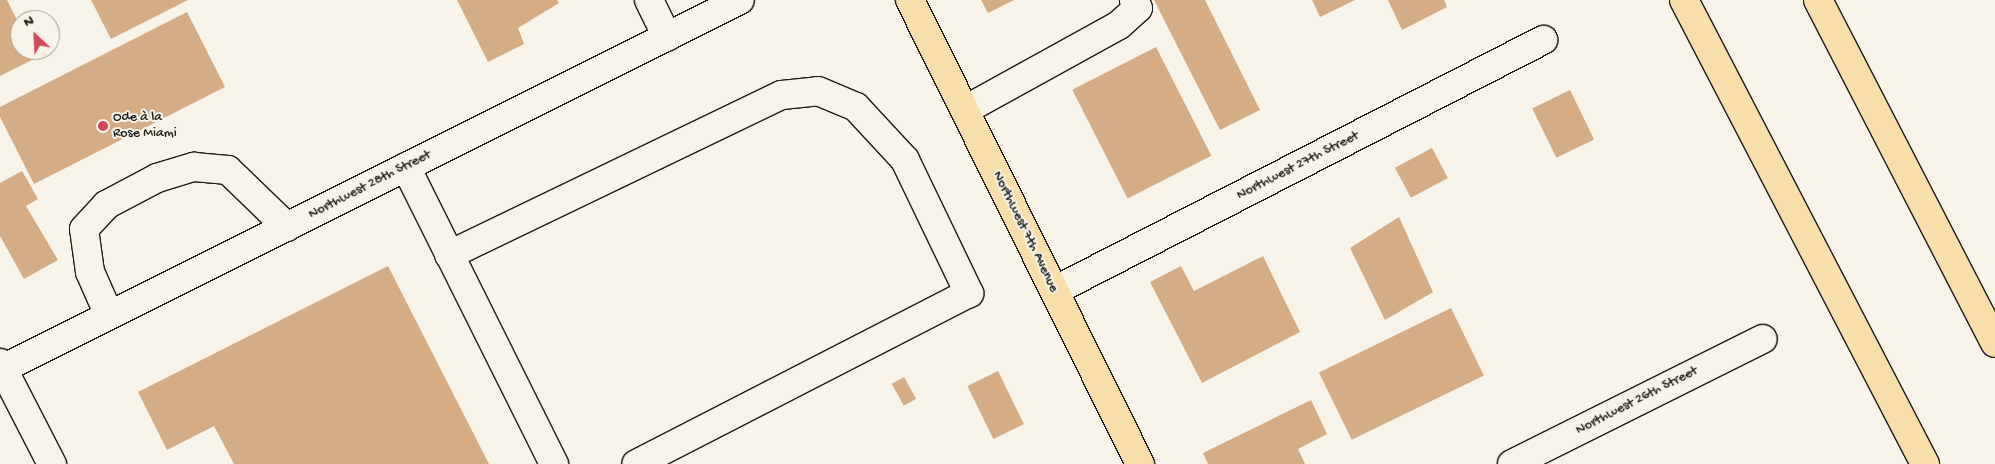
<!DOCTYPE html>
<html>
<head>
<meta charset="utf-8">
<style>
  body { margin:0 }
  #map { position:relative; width:1995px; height:464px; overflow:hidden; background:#f7f3e8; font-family:"Gochi Hand",sans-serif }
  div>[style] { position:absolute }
  .building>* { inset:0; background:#d4ac85; transform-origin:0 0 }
  .roads { filter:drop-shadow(1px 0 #1c1c1c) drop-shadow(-1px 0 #1c1c1c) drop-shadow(0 1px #1c1c1c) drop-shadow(0 -1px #1c1c1c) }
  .minor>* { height:28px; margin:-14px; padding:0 14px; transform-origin:14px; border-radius:14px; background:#f7f3e8 }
  .major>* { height:28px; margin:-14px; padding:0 14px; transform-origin:14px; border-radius:14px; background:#f8deab }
  .highway>* { height:28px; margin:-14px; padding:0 14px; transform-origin:14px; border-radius:14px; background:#f8deab }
  .dots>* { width:14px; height:14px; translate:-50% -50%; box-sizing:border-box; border:2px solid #f7f3e8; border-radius:50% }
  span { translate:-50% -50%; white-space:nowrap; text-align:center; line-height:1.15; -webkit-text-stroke:4px #f7f3e8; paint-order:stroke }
  .poi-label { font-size:14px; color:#1c1c1c }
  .left { translate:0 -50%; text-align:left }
  .street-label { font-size:14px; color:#1c1c1c }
  .north { position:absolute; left:10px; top:10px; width:50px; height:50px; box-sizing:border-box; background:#f7f3e8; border:1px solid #9f9d96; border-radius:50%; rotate:335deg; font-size:14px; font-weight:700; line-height:20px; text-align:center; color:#1c1c1c }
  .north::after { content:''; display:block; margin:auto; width:18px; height:22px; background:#d1495b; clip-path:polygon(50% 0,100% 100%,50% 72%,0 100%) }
</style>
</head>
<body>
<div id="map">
  <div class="building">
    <i style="clip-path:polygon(0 0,7px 0,20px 26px,20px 50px,32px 50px,36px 58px,0 76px)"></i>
    <i style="clip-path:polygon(91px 0,188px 0,111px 39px)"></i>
    <i style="clip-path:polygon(457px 0,557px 0,559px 3px,518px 28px,524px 44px,488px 62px)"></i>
    <i style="clip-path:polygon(981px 0,1014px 0,988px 13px)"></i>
    <i style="clip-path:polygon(1154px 0,1205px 0,1260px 110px,1220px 130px)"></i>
    <i style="clip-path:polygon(1312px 0,1355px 0,1320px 17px)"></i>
    <i style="clip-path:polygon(1388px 0,1444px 0,1447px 7px,1402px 30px)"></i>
    <i style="clip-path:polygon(187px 12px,225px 87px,34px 184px,0 117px,0 107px)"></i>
    <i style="left:1156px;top:47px;width:122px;height:94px;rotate:63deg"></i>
    <i style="left:1570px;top:90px;width:55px;height:42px;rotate:64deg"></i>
    <i style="left:1432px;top:148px;width:34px;height:42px;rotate:62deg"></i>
    <i style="clip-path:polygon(22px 171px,38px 199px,26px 206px,58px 260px,24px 279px,0 236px,0 183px)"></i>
    <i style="clip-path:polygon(1399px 217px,1433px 292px,1385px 320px,1350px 248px)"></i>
    <i style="clip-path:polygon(1263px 256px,1300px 332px,1202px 383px,1150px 282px,1181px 266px,1194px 291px)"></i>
    <i style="clip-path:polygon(388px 266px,489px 464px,234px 464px,214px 426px,167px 450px,138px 392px)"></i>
    <i style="left:1451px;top:308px;width:75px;height:147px;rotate:64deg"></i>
    <i style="left:998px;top:371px;width:59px;height:34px;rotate:64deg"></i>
    <i style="left:904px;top:377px;width:25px;height:14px;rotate:61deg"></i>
    <i style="clip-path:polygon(1311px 400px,1327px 434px,1298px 449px,1305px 464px,1208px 464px,1203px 453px)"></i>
  </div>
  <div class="roads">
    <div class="minor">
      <i style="left:649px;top:0;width:41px;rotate:64.1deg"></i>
      <i style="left:965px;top:110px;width:176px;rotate:-28.9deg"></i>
      <i style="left:1119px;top:25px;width:25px;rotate:-42deg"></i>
      <i style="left:1138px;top:8px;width:9px;rotate:-117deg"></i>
      <i style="left:406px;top:167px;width:332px;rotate:63.5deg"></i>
      <i style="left:449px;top:255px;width:369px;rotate:-25.7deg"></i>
      <i style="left:782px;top:95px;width:36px;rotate:-6deg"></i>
      <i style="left:818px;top:91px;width:41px;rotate:22.8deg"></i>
      <i style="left:856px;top:107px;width:72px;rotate:47.2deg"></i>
      <i style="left:905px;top:160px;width:148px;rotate:64.3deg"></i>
      <i style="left:969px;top:293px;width:374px;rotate:152.8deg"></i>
      <i style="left:1054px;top:291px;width:550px;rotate:-27.17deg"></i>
      <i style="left:109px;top:315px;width:47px;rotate:-113.8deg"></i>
      <i style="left:90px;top:272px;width:43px;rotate:-97.9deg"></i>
      <i style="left:84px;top:229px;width:33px;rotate:-47deg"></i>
      <i style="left:106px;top:205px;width:58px;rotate:-27.9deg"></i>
      <i style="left:157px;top:178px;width:39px;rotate:-17deg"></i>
      <i style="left:194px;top:167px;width:34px;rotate:5deg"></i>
      <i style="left:228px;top:170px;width:82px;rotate:44deg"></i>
      <i style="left:0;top:363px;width:114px;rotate:62.8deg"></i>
      <i style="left:0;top:370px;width:827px;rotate:-26.57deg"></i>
      <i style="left:1512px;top:464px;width:280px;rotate:-26.5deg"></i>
    </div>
    <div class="major">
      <i style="left:910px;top:0;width:518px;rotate:63.63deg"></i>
    </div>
    <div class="highway">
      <i style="left:1684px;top:0;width:523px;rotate:62.55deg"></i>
      <i style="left:1818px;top:0;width:386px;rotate:62.7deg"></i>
    </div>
  </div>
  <div class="dots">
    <i style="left:103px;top:126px;background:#d1495b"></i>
  </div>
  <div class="poi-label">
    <span class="left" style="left:113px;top:126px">Ode à la<br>Rose Miami</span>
  </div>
  <div class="street-label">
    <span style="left:1298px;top:166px;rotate:-27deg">Northwest 27th Street</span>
    <span style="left:370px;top:185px;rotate:-27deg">Northwest 28th Street</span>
    <span style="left:1025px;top:232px;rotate:64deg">Northwest 7th Avenue</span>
    <span style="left:1637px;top:401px;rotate:-27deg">Northwest 26th Street</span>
  </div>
  <div class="north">N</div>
</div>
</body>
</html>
